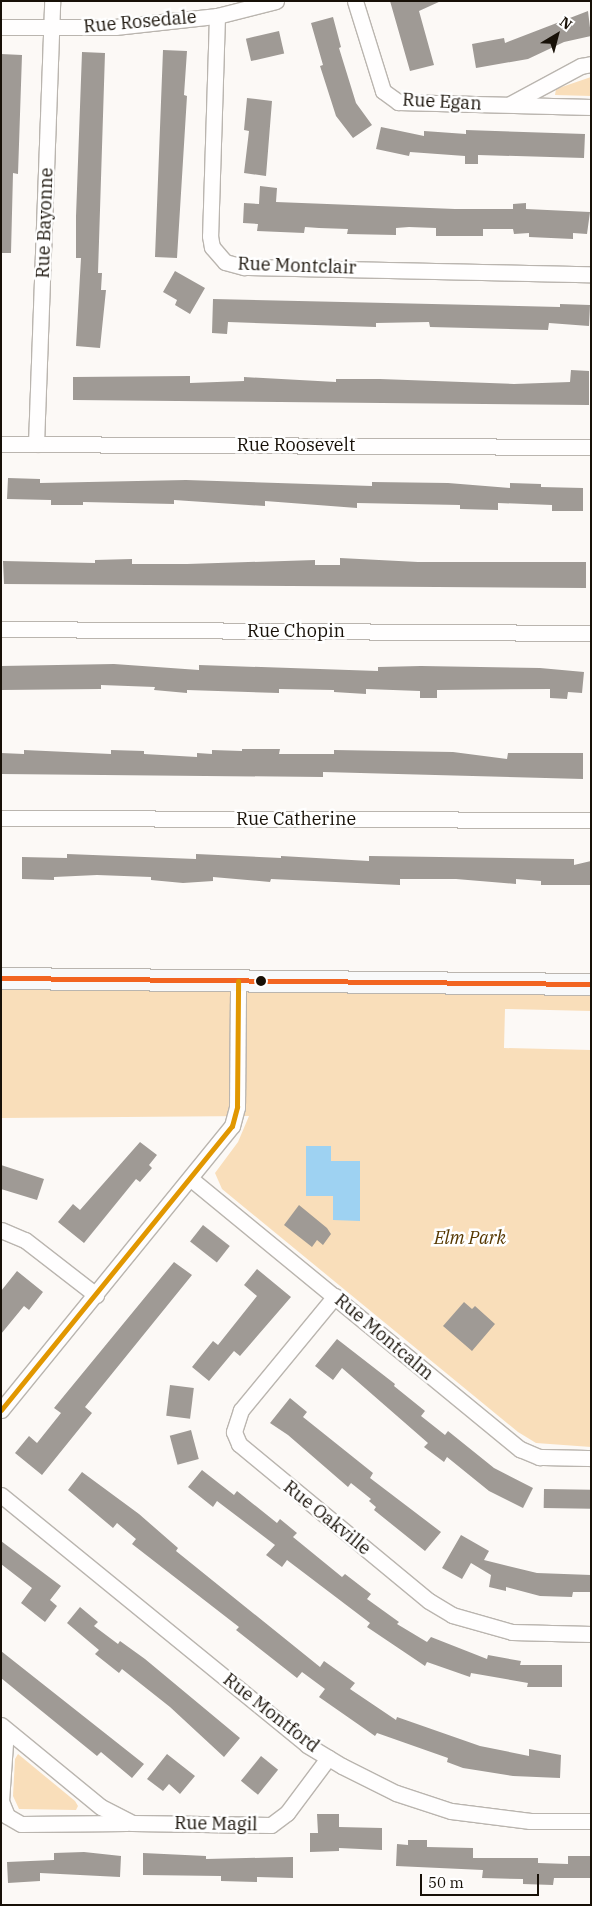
<!DOCTYPE html>
<html>
<head>
<meta charset="utf-8">
<style>
  body { margin:0 }
  #map { position:relative; width:592px; height:1906px; overflow:hidden; background:#fcf9f6; font-family:"IBM Plex Serif",serif }
  div>[style] { position:absolute }
  .green>* { inset:0; background:#f9deba }
  .water>* { inset:0; background:#9ed2f2 }
  .building>* { inset:0; background:#9f9a95; transform-origin:0 0 }
  .roads { filter:drop-shadow(1px 0 #bab5af) drop-shadow(-1px 0 #bab5af) drop-shadow(0 1px #bab5af) drop-shadow(0 -1px #bab5af) }
  .street>* { height:15px; margin:-7.5px; padding:0 7.5px; transform-origin:7.5px; border-radius:7.5px; background:#fffefe }
  .secondary>* { height:21px; margin:-10.5px; padding:0 10.5px; transform-origin:10.5px; border-radius:10.5px; background:#f8f9fa }
  .bus-1>* { height:5px; margin:-2.5px; padding:0 2.5px; transform-origin:2.5px; border-radius:2.5px; background:#f26522 }
  .bus-2>* { height:5px; margin:-2.5px; padding:0 2.5px; transform-origin:2.5px; border-radius:2.5px; background:#e19701 }
  .dots>* { width:14px; height:14px; translate:-50% -50%; box-sizing:border-box; border:2px solid #fff; border-radius:50% }
  span { translate:-50% -50%; white-space:nowrap; text-align:center; line-height:1.15; -webkit-text-stroke:5px #fff; paint-order:stroke }
  .street-label { font-size:18px; color:#171007 }
  .park-label { font-size:18px; color:#573800; font-style:italic }
  .frame { position:absolute; inset:0; border:2px solid #171007; pointer-events:none }
  .north { position:absolute; left:532px; top:10px; width:50px; height:50px; -webkit-text-stroke:4px #fff; paint-order:stroke; rotate:37deg; font-size:14px; font-weight:700; line-height:20px; text-align:center; color:#171007 }
  .north::after { content:''; display:block; margin:auto; width:18px; height:22px; background:#171007; clip-path:polygon(50% 0,100% 100%,50% 72%,0 100%) }
  .scale { position:absolute; left:420px; top:1874px; width:119px; height:22px; box-sizing:border-box; border:2px solid #171007; border-top:0; padding-left:6px; font-size:15px; line-height:18px; white-space:nowrap; color:#171007; -webkit-text-stroke:4px #fff; paint-order:stroke }
</style>
</head>
<body>
<div id="map">
  <div class="green">
    <i style="clip-path:polygon(591px 77px,591px 96px,555px 95px,556px 89px)"></i>
    <i style="clip-path:polygon(1px 987px,276px 988px,591px 995px,591px 1011px,505px 1009px,504px 1048px,591px 1050px,591px 1447px,536px 1443px,518px 1432px,222px 1189px,215px 1173px,238px 1142px,249px 1116px,1px 1118px)"></i>
    <i style="clip-path:polygon(18px 1754px,75px 1801px,78px 1806px,76px 1810px,19px 1809px,13px 1796px,15px 1759px)"></i>
  </div>
  <div class="water">
    <i style="clip-path:polygon(306px 1146px,331px 1146px,331px 1161px,360px 1161px,360px 1221px,333px 1220px,333px 1196px,306px 1196px)"></i>
  </div>
  <div class="building">
    <i style="clip-path:polygon(390px 1px,441px 1px,419px 11px,434px 65px,410px 71px)"></i>
    <i style="clip-path:polygon(588px 11px,591px 36px,564px 42px,528px 59px,476px 68px,472px 44px,504px 38px,505px 43px)"></i>
    <i style="clip-path:polygon(333px 17px,341px 47px,339px 48px,356px 103px,372px 125px,353px 138px,336px 116px,320px 66px,323px 65px,311px 23px)"></i>
    <i style="left:279px;top:31px;width:23px;height:34px;rotate:77deg"></i>
    <i style="clip-path:polygon(163px 50px,187px 51px,184px 95px,187px 96px,177px 258px,155px 257px)"></i>
    <i style="clip-path:polygon(82px 52px,105px 53px,98px 273px,102px 273px,101px 290px,106px 290px,100px 348px,76px 346px,81px 258px,76px 258px,76px 216px)"></i>
    <i style="clip-path:polygon(1px 54px,22px 55px,18px 174px,13px 173px,11px 253px,1px 253px)"></i>
    <i style="clip-path:polygon(247px 98px,272px 101px,266px 176px,244px 173px,249px 131px,244px 130px)"></i>
    <i style="clip-path:polygon(381px 127px,424px 136px,424px 131px,466px 134px,466px 130px,585px 134px,584px 158px,478px 155px,478px 164px,465px 164px,465px 156px,410px 152px,409px 156px,376px 149px)"></i>
    <i style="clip-path:polygon(260px 186px,277px 188px,276px 202px,455px 209px,513px 209px,513px 204px,526px 203px,526px 209px,590px 212px,587px 234px,573px 233px,573px 239px,529px 237px,529px 233px,514px 234px,513px 229px,483px 229px,483px 236px,436px 236px,436px 228px,409px 227px,396px 228px,396px 235px,347px 234px,348px 229px,319px 228px,305px 227px,304px 233px,257px 231px,258px 224px,243px 223px,244px 203px,259px 204px)"></i>
    <i style="clip-path:polygon(175px 271px,205px 288px,190px 314px,175px 305px,177px 300px,163px 292px)"></i>
    <i style="clip-path:polygon(213px 299px,560px 307px,560px 304px,590px 305px,589px 326px,549px 323px,548px 330px,430px 327px,429px 322px,376px 323px,376px 327px,228px 322px,227px 334px,212px 333px)"></i>
    <i style="clip-path:polygon(571px 370px,589px 371px,589px 405px,73px 400px,73px 377px,190px 376px,190px 383px,244px 381px,244px 377px,336px 382px,336px 379px,380px 379px,514px 384px,570px 382px)"></i>
    <i style="clip-path:polygon(8px 478px,40px 479px,40px 483px,186px 480px,372px 486px,372px 482px,448px 483px,510px 488px,510px 483px,541px 484px,541px 487px,583px 488px,583px 511px,552px 511px,552px 505px,498px 503px,498px 510px,460px 509px,460px 505px,357px 503px,357px 508px,265px 501px,265px 506px,174px 500px,174px 504px,83px 502px,83px 505px,51px 505px,51px 500px,7px 499px)"></i>
    <i style="clip-path:polygon(340px 558px,418px 562px,586px 562px,586px 588px,4px 584px,3px 561px,95px 563px,95px 560px,132px 559px,132px 564px,187px 564px,315px 560px,315px 565px,340px 565px)"></i>
    <i style="clip-path:polygon(114px 664px,199px 670px,199px 665px,378px 671px,378px 667px,421px 666px,540px 668px,584px 672px,582px 693px,568px 692px,567px 699px,550px 698px,550px 689px,437px 690px,437px 698px,420px 698px,420px 691px,366px 689px,366px 694px,334px 692px,334px 690px,279px 689px,279px 693px,187px 690px,187px 693px,154px 690px,155px 687px,101px 685px,101px 689px,1px 690px,1px 666px)"></i>
    <i style="clip-path:polygon(242px 749px,280px 749px,279px 754px,334px 754px,334px 750px,453px 752px,507px 759px,508px 753px,583px 753px,583px 779px,323px 772px,323px 777px,1px 774px,1px 753px,24px 754px,24px 750px,111px 754px,111px 750px,144px 751px,144px 754px,197px 757px,197px 753px,212px 754px,212px 750px,242px 751px)"></i>
    <i style="clip-path:polygon(67px 854px,196px 859px,196px 854px,281px 858px,281px 856px,369px 861px,369px 856px,574px 859px,574px 865px,591px 861px,591px 885px,541px 885px,541px 881px,516px 879px,516px 884px,456px 879px,400px 879px,400px 885px,271px 879px,270px 882px,213px 877px,213px 881px,183px 883px,151px 880px,151px 877px,97px 875px,54px 877px,54px 880px,22px 879px,22px 857px,67px 858px)"></i>
    <i style="clip-path:polygon(140px 1142px,157px 1155px,149px 1165px,152px 1168px,140px 1182px,136px 1179px,84px 1243px,58px 1222px,73px 1204px,80px 1210px)"></i>
    <i style="clip-path:polygon(1px 1165px,44px 1179px,37px 1200px,1px 1189px)"></i>
    <i style="clip-path:polygon(299px 1205px,327px 1228px,331px 1234px,323px 1245px,317px 1240px,312px 1247px,284px 1225px)"></i>
    <i style="left:203px;top:1225px;width:34px;height:21px;rotate:38deg"></i>
    <i style="clip-path:polygon(174px 1262px,192px 1275px,85px 1407px,92px 1413px,42px 1475px,15px 1453px,29px 1436px,37px 1443px,61px 1413px,54px 1408px)"></i>
    <i style="clip-path:polygon(257px 1269px,291px 1297px,240px 1356px,234px 1351px,209px 1381px,192px 1367px,213px 1341px,218px 1345px,257px 1296px,244px 1285px)"></i>
    <i style="clip-path:polygon(17px 1271px,43px 1292px,29px 1310px,24px 1306px,1px 1334px,1px 1291px)"></i>
    <i style="clip-path:polygon(464px 1302px,472px 1309px,475px 1306px,495px 1324px,472px 1351px,443px 1326px)"></i>
    <i style="clip-path:polygon(337px 1339px,395px 1384px,394px 1386px,425px 1411px,421px 1416px,445px 1435px,448px 1431px,494px 1468px,533px 1488px,523px 1508px,489px 1491px,447px 1457px,444px 1462px,424px 1447px,428px 1443px,342px 1368px,333px 1380px,315px 1366px)"></i>
    <i style="left:170px;top:1385px;width:24px;height:31px;rotate:7deg"></i>
    <i style="clip-path:polygon(290px 1398px,307px 1412px,303px 1417px,373px 1473px,370px 1478px,441px 1532px,425px 1551px,374px 1510px,376px 1507px,369px 1501px,371px 1499px,351px 1483px,348px 1487px,288px 1435px,270px 1423px)"></i>
    <i style="left:191px;top:1430px;width:30px;height:22px;rotate:75deg"></i>
    <i style="clip-path:polygon(202px 1470px,234px 1495px,237px 1491px,277px 1523px,280px 1519px,297px 1533px,293px 1537px,342px 1577px,345px 1574px,371px 1594px,367px 1599px,399px 1622px,397px 1624px,427px 1642px,431px 1637px,487px 1659px,488px 1655px,521px 1661px,520px 1665px,562px 1665px,562px 1687px,527px 1687px,528px 1683px,471px 1673px,470px 1677px,427px 1662px,425px 1666px,367px 1627px,370px 1623px,287px 1560px,282px 1567px,266px 1555px,275px 1545px,217px 1501px,213px 1507px,188px 1487px)"></i>
    <i style="clip-path:polygon(82px 1472px,139px 1514px,178px 1548px,176px 1551px,320px 1667px,324px 1661px,355px 1683px,350px 1689px,396px 1720px,397px 1717px,480px 1746px,529px 1756px,529px 1749px,561px 1755px,560px 1778px,513px 1776px,463px 1768px,447px 1762px,448px 1758px,377px 1733px,375px 1736px,319px 1697px,325px 1689px,302px 1672px,297px 1678px,236px 1630px,239px 1627px,132px 1544px,136px 1539px,117px 1523px,113px 1528px,68px 1490px)"></i>
    <i style="left:544px;top:1489px;width:47px;height:19px;rotate:1deg"></i>
    <i style="clip-path:polygon(461px 1535px,489px 1551px,484px 1560px,537px 1573px,591px 1575px,591px 1592px,573px 1592px,572px 1597px,540px 1596px,506px 1587px,506px 1591px,489px 1587px,491px 1575px,471px 1563px,462px 1579px,442px 1568px)"></i>
    <i style="clip-path:polygon(1px 1541px,61px 1586px,50px 1600px,57px 1606px,45px 1622px,21px 1603px,32px 1588px,1px 1564px)"></i>
    <i style="clip-path:polygon(80px 1607px,98px 1622px,94px 1626px,118px 1644px,120px 1641px,145px 1659px,240px 1738px,224px 1757px,170px 1707px,122px 1669px,119px 1673px,95px 1654px,99px 1650px,67px 1623px)"></i>
    <i style="clip-path:polygon(1px 1651px,144px 1764px,132px 1778px,101px 1752px,97px 1756px,1px 1678px)"></i>
    <i style="clip-path:polygon(167px 1754px,195px 1776px,180px 1794px,169px 1784px,163px 1791px,147px 1779px)"></i>
    <i style="left:261px;top:1756px;width:22px;height:32px;rotate:39deg"></i>
    <i style="clip-path:polygon(317px 1814px,339px 1814px,339px 1827px,382px 1828px,382px 1850px,339px 1848px,339px 1851px,310px 1852px,310px 1833px,318px 1833px)"></i>
    <i style="clip-path:polygon(408px 1840px,427px 1840px,427px 1847px,473px 1848px,473px 1858px,538px 1858px,538px 1863px,568px 1864px,568px 1856px,591px 1856px,591px 1878px,554px 1878px,553px 1885px,523px 1884px,523px 1879px,482px 1878px,483px 1870px,396px 1866px,397px 1844px,408px 1845px)"></i>
    <i style="clip-path:polygon(84px 1852px,121px 1856px,120px 1877px,40px 1873px,40px 1881px,8px 1883px,7px 1862px,54px 1860px,54px 1853px)"></i>
    <i style="clip-path:polygon(143px 1853px,206px 1856px,206px 1859px,293px 1857px,293px 1878px,257px 1877px,257px 1882px,221px 1881px,221px 1876px,143px 1875px)"></i>
  </div>
  <div class="roads">
    <div class="street">
      <i style="left:355px;top:1px;width:94px;rotate:72.7deg"></i>
      <i style="left:383px;top:91px;width:19px;rotate:36deg"></i>
      <i style="left:398px;top:102px;width:193px;rotate:1.5deg"></i>
      <i style="left:217px;top:16px;width:220px;rotate:91.8deg"></i>
      <i style="left:210px;top:236px;width:11px;rotate:80deg"></i>
      <i style="left:212px;top:247px;width:20px;rotate:49deg"></i>
      <i style="left:225px;top:262px;width:20px;rotate:15deg"></i>
      <i style="left:244px;top:267px;width:347px;rotate:1.2deg"></i>
      <i style="left:1px;top:27px;width:114px"></i>
      <i style="left:115px;top:27px;width:103px;rotate:-6.2deg"></i>
      <i style="left:217px;top:16px;width:61px;rotate:-14.3deg"></i>
      <i style="left:510px;top:104px;width:81px;rotate:-28.2deg"></i>
      <i style="left:581px;top:66px;width:10px;rotate:-11deg"></i>
      <i style="left:1px;top:444px;width:590px;rotate:0.29deg"></i>
      <i style="left:36px;top:444px;width:443px;rotate:-87.9deg"></i>
      <i style="left:1px;top:629px;width:590px;rotate:0.39deg"></i>
      <i style="left:1px;top:818px;width:590px;rotate:0.19deg"></i>
      <i style="left:191px;top:1179px;width:426px;rotate:39.4deg"></i>
      <i style="left:520px;top:1449px;width:21px;rotate:23deg"></i>
      <i style="left:539px;top:1457px;width:52px;rotate:1.1deg"></i>
      <i style="left:1px;top:1230px;width:26px;rotate:23deg"></i>
      <i style="left:25px;top:1240px;width:90px;rotate:37.8deg"></i>
      <i style="left:335px;top:1296px;width:148px;rotate:129.5deg"></i>
      <i style="left:241px;top:1410px;width:23px;rotate:108deg"></i>
      <i style="left:234px;top:1432px;width:13px;rotate:67deg"></i>
      <i style="left:239px;top:1444px;width:246px;rotate:39.6deg"></i>
      <i style="left:429px;top:1601px;width:27px;rotate:31deg"></i>
      <i style="left:452px;top:1615px;width:62px;rotate:15.8deg"></i>
      <i style="left:512px;top:1632px;width:79px;rotate:1.5deg"></i>
      <i style="left:1px;top:1410px;width:366px;rotate:-50.9deg"></i>
      <i style="left:232px;top:1126px;width:20px;rotate:-75deg"></i>
      <i style="left:237px;top:1107px;width:126px;rotate:-89.5deg"></i>
      <i style="left:1px;top:1495px;width:395px;rotate:39.2deg"></i>
      <i style="left:307px;top:1745px;width:41px;rotate:31deg"></i>
      <i style="left:342px;top:1766px;width:60px;rotate:26.6deg"></i>
      <i style="left:396px;top:1793px;width:58px;rotate:18.1deg"></i>
      <i style="left:451px;top:1811px;width:80px;rotate:7.2deg"></i>
      <i style="left:530px;top:1821px;width:61px"></i>
      <i style="left:1px;top:1725px;width:129px;rotate:39.4deg"></i>
      <i style="left:101px;top:1807px;width:35px;rotate:27deg"></i>
      <i style="left:132px;top:1823px;width:139px;rotate:0.8deg"></i>
      <i style="left:271px;top:1825px;width:20px;rotate:-37deg"></i>
      <i style="left:287px;top:1813px;width:69px;rotate:-53.3deg"></i>
      <i style="left:1px;top:1801px;width:16px;rotate:68deg"></i>
      <i style="left:7px;top:1816px;width:16px;rotate:30deg"></i>
      <i style="left:21px;top:1824px;width:106px;rotate:-0.5deg"></i>
      <i style="left:1px;top:1801px;width:71px;rotate:-86deg"></i>
    </div>
    <div class="secondary">
      <i style="left:1px;top:978px;width:590px;rotate:0.58deg"></i>
    </div>
  </div>
  <div class="bus-1">
    <i style="left:1px;top:978px;width:590px;rotate:0.58deg"></i>
  </div>
  <div class="bus-2">
    <i style="left:1px;top:1410px;width:366px;rotate:-50.9deg"></i>
    <i style="left:232px;top:1126px;width:20px;rotate:-75deg"></i>
    <i style="left:237px;top:1107px;width:126px;rotate:-89.5deg"></i>
  </div>
  <div class="dots">
    <i style="left:261px;top:981px;background:#171007"></i>
  </div>
  <div class="street-label">
    <span style="left:140px;top:22px;rotate:-5deg">Rue Rosedale</span>
    <span style="left:442px;top:102px;rotate:3deg">Rue Egan</span>
    <span style="left:45px;top:223px;rotate:-88deg">Rue Bayonne</span>
    <span style="left:297px;top:266px;rotate:2deg">Rue Montclair</span>
    <span style="left:296px;top:445px">Rue Roosevelt</span>
    <span style="left:296px;top:631px">Rue Chopin</span>
    <span style="left:296px;top:819px">Rue Catherine</span>
    <span style="left:384px;top:1337px;rotate:40deg">Rue Montcalm</span>
    <span style="left:327px;top:1518px;rotate:39deg">Rue Oakville</span>
    <span style="left:271px;top:1713px;rotate:38deg">Rue Montford</span>
    <span style="left:216px;top:1824px;rotate:1deg">Rue Magil</span>
  </div>
  <div class="park-label">
    <span style="left:470px;top:1238px">Elm Park</span>
  </div>
  <div class="frame"></div>
  <div class="north">N</div>
  <div class="scale">50 m</div>
</div>
</body>
</html>
